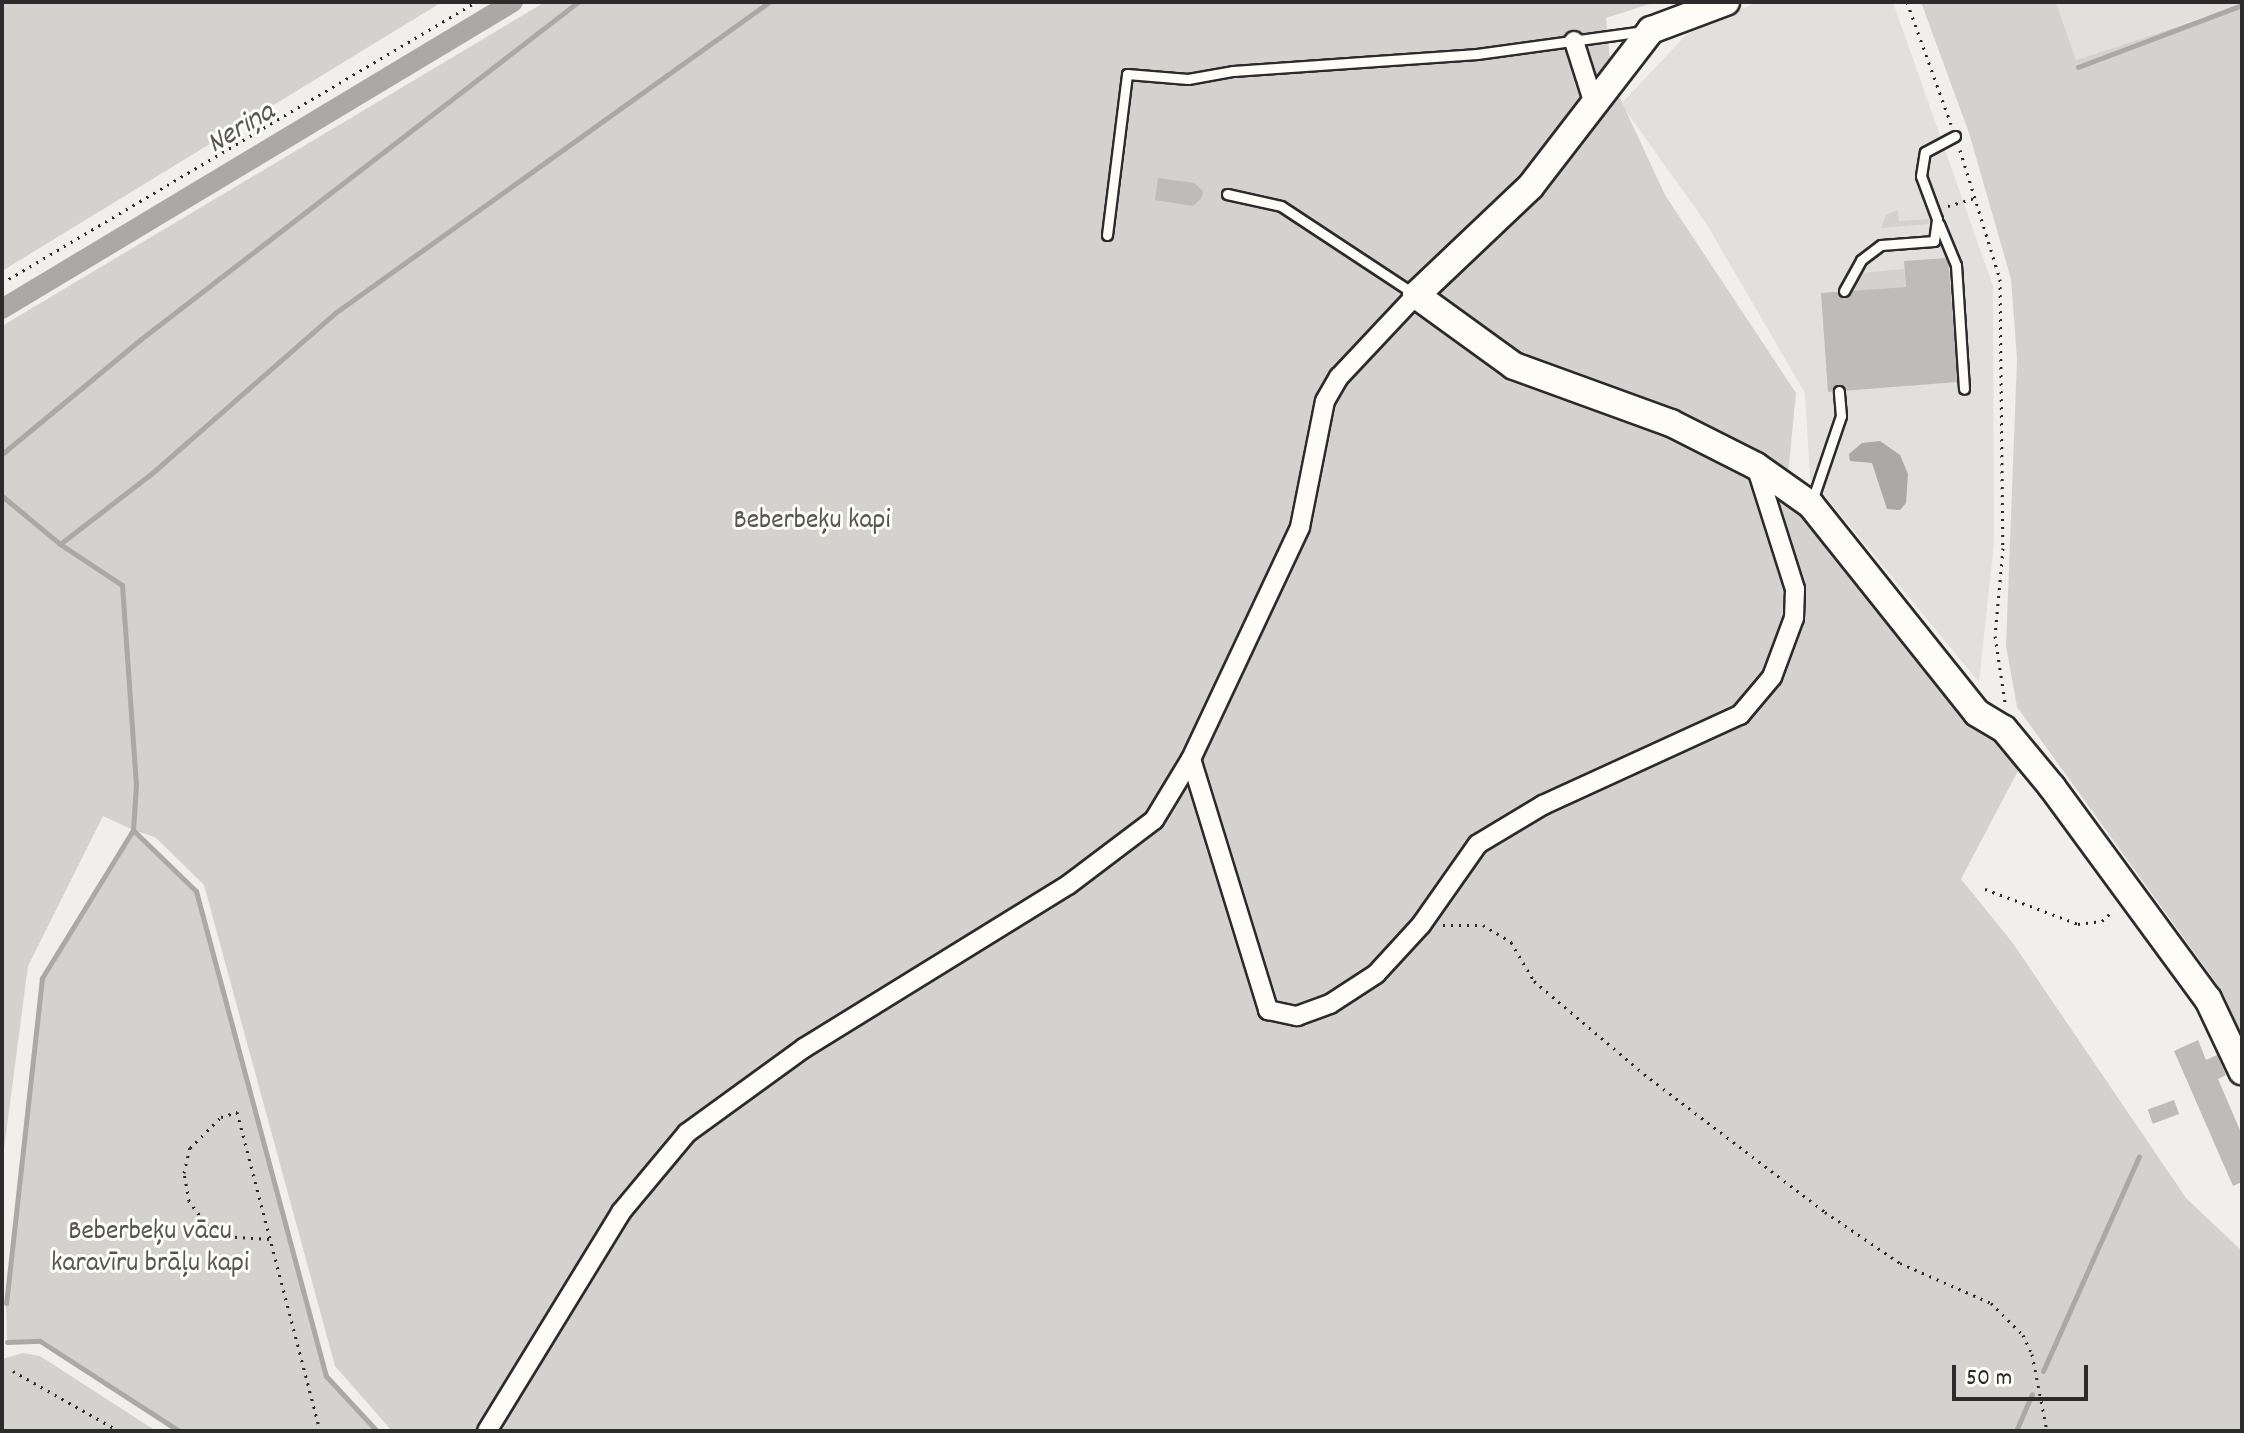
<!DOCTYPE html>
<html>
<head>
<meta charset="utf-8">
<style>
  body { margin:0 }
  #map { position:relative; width:2244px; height:1433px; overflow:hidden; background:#f0efeb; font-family:Dekko,sans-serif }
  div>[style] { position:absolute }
  .built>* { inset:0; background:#e1e0dc }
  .green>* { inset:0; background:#d3d2cf }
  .water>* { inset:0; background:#aaa9a7 }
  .stream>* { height:5px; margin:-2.5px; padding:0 2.5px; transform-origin:2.5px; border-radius:2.5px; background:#aaa9a7 }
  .canal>* { height:20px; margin:-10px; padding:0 10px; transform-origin:10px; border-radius:10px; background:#aaa9a7 }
  .building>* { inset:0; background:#bdbcb8; transform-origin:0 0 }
  .path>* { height:3px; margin-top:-1.5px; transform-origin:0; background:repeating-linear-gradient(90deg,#2b2b2b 0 2px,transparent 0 8px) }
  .roads { filter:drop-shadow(2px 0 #2b2b2b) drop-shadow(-2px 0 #2b2b2b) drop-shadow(0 2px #2b2b2b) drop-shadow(0 -2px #2b2b2b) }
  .lane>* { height:9px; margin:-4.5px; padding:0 4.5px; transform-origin:4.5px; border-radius:4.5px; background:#fdfcf7 }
  .street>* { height:18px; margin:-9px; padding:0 9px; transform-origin:9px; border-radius:9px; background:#fdfcf7 }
  .secondary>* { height:26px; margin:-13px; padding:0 13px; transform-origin:13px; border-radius:13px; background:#fdfcf7 }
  span { translate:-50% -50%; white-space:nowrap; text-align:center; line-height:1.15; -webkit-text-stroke:6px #fdfcf7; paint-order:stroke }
  .park-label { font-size:28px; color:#555554 }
  .water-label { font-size:30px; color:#575756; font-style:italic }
  .frame { position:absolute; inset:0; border:4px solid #2b2b2b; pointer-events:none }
  .scale { position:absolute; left:1952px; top:1365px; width:136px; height:36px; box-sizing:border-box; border:4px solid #2b2b2b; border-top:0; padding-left:10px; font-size:24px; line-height:28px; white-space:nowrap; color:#2b2b2b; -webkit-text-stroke:6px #fdfcf7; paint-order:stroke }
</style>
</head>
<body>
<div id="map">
  <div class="built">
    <i style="clip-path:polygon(1757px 2px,1893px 2px,1993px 286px,1994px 543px,1979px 682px,1810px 478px,1805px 393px,1706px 223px,1621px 104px,1687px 34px)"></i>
    <i style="clip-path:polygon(2056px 2px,2242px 2px,2242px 4px,2076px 60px)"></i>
  </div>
  <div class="green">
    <i style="clip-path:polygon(2px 2px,442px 2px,2px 271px)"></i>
    <i style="clip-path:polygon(545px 2px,1656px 2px,1606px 18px,1612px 81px,1665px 195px,1796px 393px,1785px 505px,1809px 520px,1894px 634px,2019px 769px,1961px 879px,2012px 942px,2186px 1198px,2242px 1251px,2242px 1431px,392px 1431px,335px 1366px,204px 885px,155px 837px,136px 831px,196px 891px,326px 1376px,377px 1431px,179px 1431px,40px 1341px,7px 1342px,6px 1303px,42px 978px,133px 830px,103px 816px,28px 966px,2px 1164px,2px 326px)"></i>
    <i style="clip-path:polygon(1921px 2px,2056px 2px,2076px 60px,2242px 5px,2242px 1037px,2222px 991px,2017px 707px,2006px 646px,2017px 359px,2011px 279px,1969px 133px)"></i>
    <i style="clip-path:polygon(1898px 210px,1899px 221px,1929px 219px,1929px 224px,1881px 228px,1886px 215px)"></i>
    <i style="clip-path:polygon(1904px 269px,1906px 287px,1854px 291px,1860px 273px)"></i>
    <i style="clip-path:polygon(23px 1353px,40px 1356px,156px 1431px,2px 1431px,2px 1359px)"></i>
  </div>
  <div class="water">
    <i style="clip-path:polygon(1880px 441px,1900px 455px,1908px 474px,1906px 503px,1900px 510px,1887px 509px,1872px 463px,1850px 461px,1849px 454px,1862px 443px)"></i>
  </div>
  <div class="stream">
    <i style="left:2078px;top:67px;width:175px;rotate:-20.7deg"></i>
    <i style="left:2px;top:454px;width:180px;rotate:-39.6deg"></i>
    <i style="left:141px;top:339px;width:552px;rotate:-37.64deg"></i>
    <i style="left:2px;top:496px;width:75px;rotate:39.6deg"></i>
    <i style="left:60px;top:544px;width:74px;rotate:33.5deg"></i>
    <i style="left:122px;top:585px;width:199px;rotate:86deg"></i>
    <i style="left:136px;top:784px;width:46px;rotate:93.7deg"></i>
    <i style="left:133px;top:830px;width:174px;rotate:121.6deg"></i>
    <i style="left:42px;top:978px;width:327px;rotate:96.3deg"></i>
    <i style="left:60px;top:544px;width:115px;rotate:-37.6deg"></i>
    <i style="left:151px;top:474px;width:244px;rotate:-41.2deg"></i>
    <i style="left:335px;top:313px;width:534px;rotate:-35.62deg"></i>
    <i style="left:133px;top:830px;width:88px;rotate:44.1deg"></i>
    <i style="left:196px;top:891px;width:502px;rotate:75deg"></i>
    <i style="left:326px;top:1376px;width:75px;rotate:47.2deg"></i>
    <i style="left:7px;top:1342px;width:33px;rotate:-2deg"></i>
    <i style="left:40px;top:1341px;width:166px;rotate:32.9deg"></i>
    <i style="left:2043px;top:1371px;width:235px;rotate:-65.9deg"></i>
    <i style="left:2016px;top:1431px;width:40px;rotate:-66.6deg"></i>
  </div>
  <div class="canal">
    <i style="left:2px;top:309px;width:596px;rotate:-31deg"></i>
  </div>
  <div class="building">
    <i style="clip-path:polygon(1158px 178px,1194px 183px,1203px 191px,1201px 199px,1193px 206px,1155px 200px)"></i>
    <i style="clip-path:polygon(1948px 258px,1958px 382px,1828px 392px,1821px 293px,1906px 287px,1904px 261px)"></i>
    <i style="clip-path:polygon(2198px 1040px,2206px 1060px,2217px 1055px,2226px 1075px,2218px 1079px,2242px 1135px,2242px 1182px,2233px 1186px,2174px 1051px)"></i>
    <i style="left:2174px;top:1100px;width:15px;height:28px;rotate:70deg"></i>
  </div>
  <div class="path">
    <i style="left:1907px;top:2px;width:130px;rotate:70.2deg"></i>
    <i style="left:1960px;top:150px;width:135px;rotate:72.8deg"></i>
    <i style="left:2000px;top:279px;width:269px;rotate:89.4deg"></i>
    <i style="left:2003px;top:548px;width:88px;rotate:95.2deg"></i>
    <i style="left:1995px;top:636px;width:67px;rotate:81.4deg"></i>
    <i style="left:1948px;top:206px;width:28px;rotate:-17deg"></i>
    <i style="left:2px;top:283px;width:551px;rotate:-30.66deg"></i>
    <i style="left:1985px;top:889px;width:99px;rotate:20.6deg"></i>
    <i style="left:2078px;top:924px;width:24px;rotate:-7deg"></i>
    <i style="left:2102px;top:921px;width:16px;rotate:-43deg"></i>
    <i style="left:1443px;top:925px;width:40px"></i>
    <i style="left:1483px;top:925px;width:33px;rotate:31deg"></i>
    <i style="left:1511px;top:942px;width:45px;rotate:59.5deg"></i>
    <i style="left:1534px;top:981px;width:144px;rotate:40.2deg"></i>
    <i style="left:1644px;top:1074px;width:228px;rotate:37.3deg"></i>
    <i style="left:1825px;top:1212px;width:91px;rotate:34.2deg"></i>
    <i style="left:1900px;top:1263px;width:99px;rotate:23.7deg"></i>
    <i style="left:1991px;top:1303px;width:45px;rotate:45deg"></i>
    <i style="left:2023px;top:1335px;width:21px;rotate:65deg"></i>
    <i style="left:2032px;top:1354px;width:78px;rotate:79deg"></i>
    <i style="left:269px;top:1239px;width:45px;rotate:-176.2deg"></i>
    <i style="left:224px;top:1236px;width:17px;rotate:-149deg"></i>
    <i style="left:209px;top:1227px;width:33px;rotate:-128deg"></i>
    <i style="left:189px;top:1201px;width:28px;rotate:-100deg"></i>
    <i style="left:184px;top:1173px;width:26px;rotate:-77deg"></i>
    <i style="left:190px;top:1148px;width:44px;rotate:-45deg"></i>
    <i style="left:221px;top:1117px;width:17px;rotate:-17deg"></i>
    <i style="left:237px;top:1112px;width:330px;rotate:75.4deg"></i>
    <i style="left:13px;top:1371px;width:122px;rotate:29.5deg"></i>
  </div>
  <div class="roads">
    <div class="lane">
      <i style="left:1227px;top:194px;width:55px;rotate:12.5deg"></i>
      <i style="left:1281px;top:206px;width:158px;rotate:33.4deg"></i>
      <i style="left:1939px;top:224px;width:44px;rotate:67.5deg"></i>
      <i style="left:1956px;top:265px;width:124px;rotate:86.3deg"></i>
      <i style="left:1107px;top:235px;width:162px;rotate:-82.9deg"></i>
      <i style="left:1127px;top:74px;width:61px;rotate:4.7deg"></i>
      <i style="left:1188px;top:79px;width:46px;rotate:-10.1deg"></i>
      <i style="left:1233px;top:71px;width:245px;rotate:-4deg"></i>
      <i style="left:1477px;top:54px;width:169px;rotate:-7.8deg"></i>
      <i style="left:1844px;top:291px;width:35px;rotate:-61deg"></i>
      <i style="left:1861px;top:260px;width:25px;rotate:-37deg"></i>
      <i style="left:1881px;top:245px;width:53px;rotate:-4.3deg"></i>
      <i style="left:1934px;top:241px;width:22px;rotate:-82deg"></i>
      <i style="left:1937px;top:219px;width:46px;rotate:-110.4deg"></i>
      <i style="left:1921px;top:176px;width:24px;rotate:-81deg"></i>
      <i style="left:1925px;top:152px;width:34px;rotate:-28deg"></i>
      <i style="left:1812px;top:501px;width:90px;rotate:-71.2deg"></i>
      <i style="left:1841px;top:416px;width:25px;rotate:-95deg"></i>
    </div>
    <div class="street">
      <i style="left:1574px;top:41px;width:66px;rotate:72.4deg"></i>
      <i style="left:1191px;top:759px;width:263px;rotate:72.9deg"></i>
      <i style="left:1268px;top:1010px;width:30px;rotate:12deg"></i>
      <i style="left:1297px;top:1016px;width:35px;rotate:-20deg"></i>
      <i style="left:1330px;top:1004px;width:55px;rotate:-33.1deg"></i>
      <i style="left:1376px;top:974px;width:67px;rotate:-47.4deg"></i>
      <i style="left:1421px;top:925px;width:99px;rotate:-54.9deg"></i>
      <i style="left:1478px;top:844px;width:76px;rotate:-31deg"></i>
      <i style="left:1543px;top:805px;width:217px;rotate:-24.6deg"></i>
      <i style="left:1740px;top:715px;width:50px;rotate:-49.9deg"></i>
      <i style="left:1772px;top:677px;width:63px;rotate:-69.6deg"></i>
      <i style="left:1794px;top:618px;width:29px;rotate:-88deg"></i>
      <i style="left:1795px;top:589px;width:129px;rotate:-107.6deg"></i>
      <i style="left:487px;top:1431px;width:257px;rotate:-58.5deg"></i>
      <i style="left:621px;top:1212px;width:103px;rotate:-50.1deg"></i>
      <i style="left:687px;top:1133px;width:145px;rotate:-36deg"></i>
      <i style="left:804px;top:1048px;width:310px;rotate:-31.7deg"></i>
      <i style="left:1068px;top:885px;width:108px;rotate:-37.1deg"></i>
      <i style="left:1154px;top:820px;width:71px;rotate:-58.8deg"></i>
      <i style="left:1191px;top:759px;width:256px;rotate:-64.8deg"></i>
      <i style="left:1300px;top:527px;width:128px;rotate:-78.8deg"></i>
      <i style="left:1325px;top:401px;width:28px;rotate:-60deg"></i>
      <i style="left:1339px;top:377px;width:112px;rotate:-46.8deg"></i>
    </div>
    <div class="secondary">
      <i style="left:1726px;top:2px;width:80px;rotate:159.5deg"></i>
      <i style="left:1651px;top:30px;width:197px;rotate:127.6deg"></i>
      <i style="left:1531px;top:186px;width:158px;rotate:136.5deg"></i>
      <i style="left:1416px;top:295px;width:121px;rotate:35.9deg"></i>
      <i style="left:1514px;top:366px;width:167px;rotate:20deg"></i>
      <i style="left:1671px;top:423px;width:95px;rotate:26.8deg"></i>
      <i style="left:1756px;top:466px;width:67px;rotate:35.3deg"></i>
      <i style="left:1811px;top:505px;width:266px;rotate:51.4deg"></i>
      <i style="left:1977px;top:713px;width:31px;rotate:31deg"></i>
      <i style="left:2004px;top:729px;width:75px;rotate:50.4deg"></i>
      <i style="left:2052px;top:787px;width:263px;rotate:53.7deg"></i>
      <i style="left:2208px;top:999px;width:80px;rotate:64.7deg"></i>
    </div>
  </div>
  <div class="park-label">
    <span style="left:812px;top:522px">Beberbeķu kapi</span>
    <span style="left:150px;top:1249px">Beberbeķu vācu<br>karavīru brāļu kapi</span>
  </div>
  <div class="water-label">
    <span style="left:242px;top:130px;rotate:-31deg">Neriņa</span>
  </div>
  <div class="frame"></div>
  <div class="scale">50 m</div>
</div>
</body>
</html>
